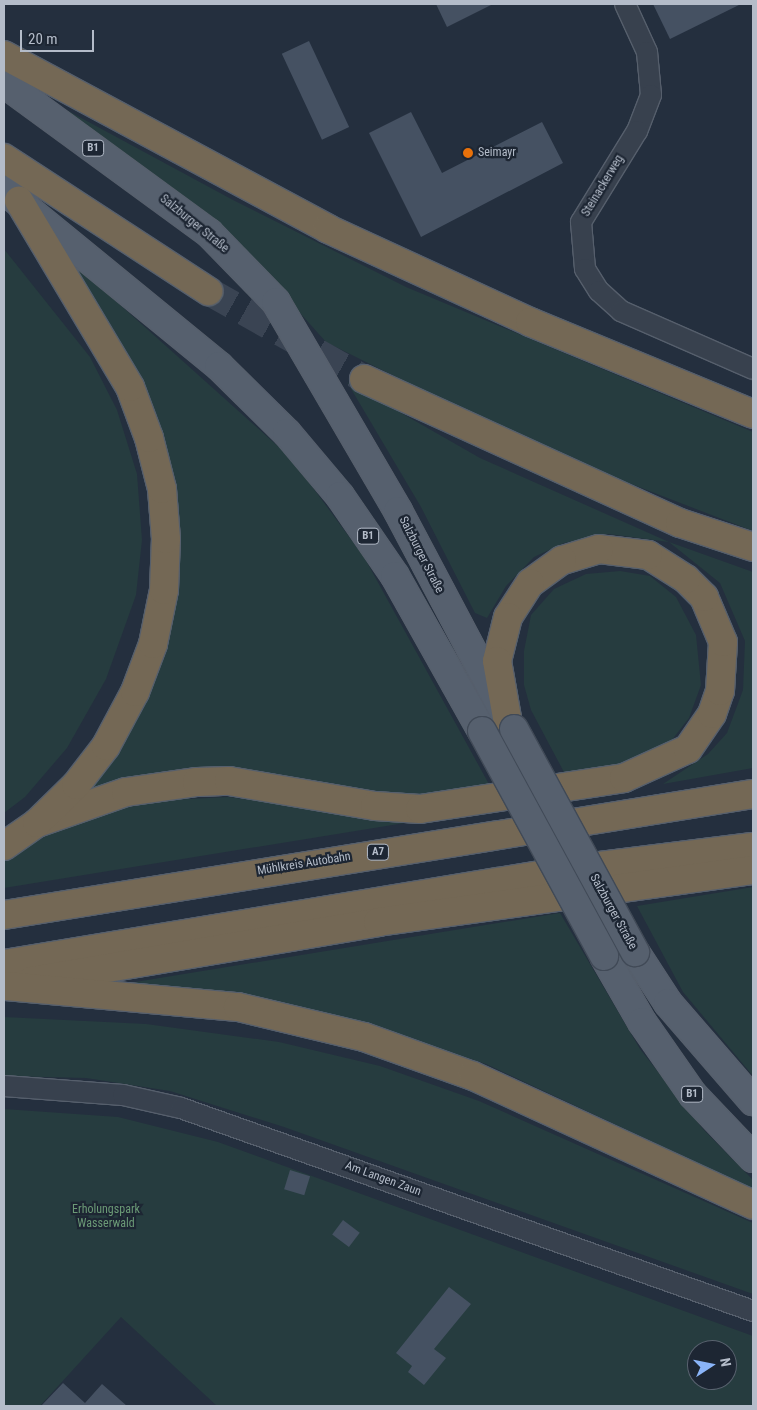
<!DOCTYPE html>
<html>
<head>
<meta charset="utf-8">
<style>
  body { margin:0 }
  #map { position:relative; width:757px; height:1410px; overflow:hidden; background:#242f3e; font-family:"Roboto Condensed",sans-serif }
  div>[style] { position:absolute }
  .green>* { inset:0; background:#263c3f }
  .building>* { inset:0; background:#455162; transform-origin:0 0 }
  .motorway-tunnel>* { height:28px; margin-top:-14px; transform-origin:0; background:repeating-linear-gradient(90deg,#3a4453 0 28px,transparent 0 42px) }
  .roads { filter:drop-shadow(1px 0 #565f6c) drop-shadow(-1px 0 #565f6c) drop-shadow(0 1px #565f6c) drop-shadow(0 -1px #565f6c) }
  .minor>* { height:20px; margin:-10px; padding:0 10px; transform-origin:10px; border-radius:10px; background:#38414e }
  .primary>* { height:28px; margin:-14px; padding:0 14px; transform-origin:14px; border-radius:14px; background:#56606e }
  .motorway>* { height:28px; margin:-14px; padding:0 14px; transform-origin:14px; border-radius:14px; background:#746855 }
  .bridges { filter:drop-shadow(1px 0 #414a57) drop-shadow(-1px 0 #414a57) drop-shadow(0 1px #414a57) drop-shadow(0 -1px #414a57) }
  .primary-bridge>* { height:28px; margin:-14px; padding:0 14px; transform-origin:14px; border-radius:14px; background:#56606e }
  .dots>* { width:14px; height:14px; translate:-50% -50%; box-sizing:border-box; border:2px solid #1d2633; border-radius:50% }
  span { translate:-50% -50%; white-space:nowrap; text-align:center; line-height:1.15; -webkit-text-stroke:4.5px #1d2633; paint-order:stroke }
  .shield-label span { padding:1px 4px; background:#1d2633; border:1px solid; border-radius:4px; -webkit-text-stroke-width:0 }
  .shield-label { font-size:11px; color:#b4bcc9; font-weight:700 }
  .poi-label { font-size:12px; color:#b4bcc9 }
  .left { translate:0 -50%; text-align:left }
  .street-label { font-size:12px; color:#b4bcc9 }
  .park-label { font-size:12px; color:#6b9a76 }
  .frame { position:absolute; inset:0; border:5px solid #b4bcc9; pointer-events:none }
  .north { position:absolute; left:687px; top:1340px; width:50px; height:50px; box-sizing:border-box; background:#1d2633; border:1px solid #59626f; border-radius:50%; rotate:79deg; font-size:14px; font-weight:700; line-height:20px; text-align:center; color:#b4bcc9 }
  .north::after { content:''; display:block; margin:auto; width:18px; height:22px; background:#8ab4f8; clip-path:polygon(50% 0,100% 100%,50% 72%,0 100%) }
  .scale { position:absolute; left:20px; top:30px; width:74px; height:22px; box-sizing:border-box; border:2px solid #b4bcc9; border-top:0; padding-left:6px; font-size:15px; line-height:18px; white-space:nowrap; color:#b4bcc9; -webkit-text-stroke:4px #1d2633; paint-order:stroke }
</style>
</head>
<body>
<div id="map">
  <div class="green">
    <i style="clip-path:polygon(35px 93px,233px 200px,406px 287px,753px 432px,753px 531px,538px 448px,326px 342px,257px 265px,191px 202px)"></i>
    <i style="clip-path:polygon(50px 242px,291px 458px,364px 557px,490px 786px,413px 797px,90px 790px,148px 698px,170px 628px,180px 558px,173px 489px)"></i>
    <i style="clip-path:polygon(4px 249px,90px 357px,117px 410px,137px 474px,142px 540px,136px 595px,106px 679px,67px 748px,25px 797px,4px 813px)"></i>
    <i style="clip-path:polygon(347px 382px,480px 458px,669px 542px,753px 572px,753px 768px,663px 784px,708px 754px,727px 733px,743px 690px,745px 641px,720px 583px,669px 542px,609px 534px,564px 543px,534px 557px,506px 586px,487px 618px,475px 613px,421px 507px)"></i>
    <i style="clip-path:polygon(620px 571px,650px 576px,676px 597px,696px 635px,701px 685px,689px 718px,668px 745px,630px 764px,566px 776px,531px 710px,524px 685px,524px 651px,531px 615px,554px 589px,586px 574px)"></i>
    <i style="clip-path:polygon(228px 797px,417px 821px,4px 888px,4px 858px,61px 828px,106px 811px,168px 800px)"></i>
    <i style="clip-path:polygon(753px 887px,753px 1076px,683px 992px,637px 906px)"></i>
    <i style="clip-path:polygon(560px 913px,640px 1049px,703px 1129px,753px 1180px,753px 1189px,486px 1064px,410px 1039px,245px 995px,129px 983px)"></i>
    <i style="clip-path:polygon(4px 1017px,146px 1024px,279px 1042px,380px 1066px,479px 1101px,753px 1223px,753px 1294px,284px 1127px,170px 1091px,86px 1078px,4px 1076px)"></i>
    <i style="clip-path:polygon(evenodd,4px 1109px,118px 1117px,218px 1142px,753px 1336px,753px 1406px,217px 1406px,121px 1317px,40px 1406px,4px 1406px,4px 1109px,697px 1350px,727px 1350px,727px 1380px,697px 1380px,697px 1350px)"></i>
  </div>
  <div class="building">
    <i style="clip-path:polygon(436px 4px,493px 4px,447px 27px)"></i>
    <i style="clip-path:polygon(653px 4px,741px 4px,670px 39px)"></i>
    <i style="left:309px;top:41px;width:95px;height:30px;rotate:65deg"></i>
    <i style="clip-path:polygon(411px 112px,442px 173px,542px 122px,563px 163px,421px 237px,369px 133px)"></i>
    <i style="left:290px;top:1170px;width:21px;height:20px;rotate:17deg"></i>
    <i style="left:343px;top:1220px;width:21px;height:18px;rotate:37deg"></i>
    <i style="clip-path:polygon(449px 1287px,471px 1304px,434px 1349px,446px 1358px,424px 1385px,408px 1372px,412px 1366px,396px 1353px)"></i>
    <i style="clip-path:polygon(63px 1383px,85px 1403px,102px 1384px,127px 1406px,41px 1406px)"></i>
  </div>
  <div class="motorway-tunnel">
    <i style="left:208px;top:291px;width:179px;rotate:29.4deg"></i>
  </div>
  <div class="roads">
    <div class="minor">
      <i style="left:625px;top:4px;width:53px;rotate:65.4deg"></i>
      <i style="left:647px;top:52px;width:43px;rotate:84.7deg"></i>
      <i style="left:651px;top:95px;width:39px;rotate:111deg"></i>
      <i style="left:637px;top:131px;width:107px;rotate:121.6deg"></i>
      <i style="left:581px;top:222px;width:47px;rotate:85.1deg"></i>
      <i style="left:585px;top:269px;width:26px;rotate:58deg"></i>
      <i style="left:599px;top:291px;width:30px;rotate:42deg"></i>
      <i style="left:621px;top:311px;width:144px;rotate:23.7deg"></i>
      <i style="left:4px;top:1086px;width:119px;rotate:4.3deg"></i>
      <i style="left:123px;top:1095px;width:59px;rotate:12.6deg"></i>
      <i style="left:181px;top:1108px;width:607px;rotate:19.54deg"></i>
    </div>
    <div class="primary">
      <i style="left:4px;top:83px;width:254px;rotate:36.2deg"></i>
      <i style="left:209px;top:233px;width:96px;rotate:45.8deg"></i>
      <i style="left:276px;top:302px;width:242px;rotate:59.7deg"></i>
      <i style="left:398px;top:511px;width:229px;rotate:62.1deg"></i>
      <i style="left:4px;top:190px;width:278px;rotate:39.3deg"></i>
      <i style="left:219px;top:366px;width:95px;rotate:44.6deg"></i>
      <i style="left:287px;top:433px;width:82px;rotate:49.9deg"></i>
      <i style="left:340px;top:496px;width:97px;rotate:55.5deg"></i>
      <i style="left:395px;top:576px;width:178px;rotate:60.7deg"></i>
      <i style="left:635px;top:952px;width:61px;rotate:57.1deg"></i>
      <i style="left:668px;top:1003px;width:130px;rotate:49.1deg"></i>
      <i style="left:604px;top:956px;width:76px;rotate:60.1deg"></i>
      <i style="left:642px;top:1022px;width:89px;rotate:55.1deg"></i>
      <i style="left:693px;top:1095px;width:87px;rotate:46.4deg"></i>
    </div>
    <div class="motorway">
      <i style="left:4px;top:55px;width:368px;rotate:28.2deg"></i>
      <i style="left:328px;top:229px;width:222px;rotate:24.7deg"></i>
      <i style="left:530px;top:322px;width:241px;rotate:22.4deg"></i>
      <i style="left:4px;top:158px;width:244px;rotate:33.1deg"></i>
      <i style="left:364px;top:379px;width:347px;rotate:24.5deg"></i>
      <i style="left:680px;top:523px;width:77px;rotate:18.2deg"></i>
      <i style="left:37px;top:823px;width:94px;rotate:-19.2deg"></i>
      <i style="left:126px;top:792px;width:72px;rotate:-8deg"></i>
      <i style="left:197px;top:782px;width:32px;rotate:-2deg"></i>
      <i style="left:229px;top:781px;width:148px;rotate:9.7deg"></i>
      <i style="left:375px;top:806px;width:45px;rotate:3.8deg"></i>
      <i style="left:420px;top:809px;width:206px;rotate:-8.6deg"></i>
      <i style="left:624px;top:778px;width:70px;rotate:-24.4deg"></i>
      <i style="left:688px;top:749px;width:42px;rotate:-55.6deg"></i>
      <i style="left:712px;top:714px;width:24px;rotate:-71deg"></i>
      <i style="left:720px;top:691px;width:49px;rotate:-86.5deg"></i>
      <i style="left:723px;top:642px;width:49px;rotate:-112.9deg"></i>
      <i style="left:704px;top:597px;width:25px;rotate:-135deg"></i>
      <i style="left:686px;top:579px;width:45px;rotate:-147.7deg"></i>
      <i style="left:648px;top:555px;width:49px;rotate:-173deg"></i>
      <i style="left:599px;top:549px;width:39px;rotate:163deg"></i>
      <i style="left:562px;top:560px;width:39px;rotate:144deg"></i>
      <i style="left:530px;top:583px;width:40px;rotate:122.9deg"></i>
      <i style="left:508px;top:617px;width:45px;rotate:104deg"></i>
      <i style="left:497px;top:661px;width:58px;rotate:80deg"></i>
      <i style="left:4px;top:846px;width:40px;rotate:-34.9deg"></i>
      <i style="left:37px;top:823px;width:54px;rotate:-44.3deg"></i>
      <i style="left:76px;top:785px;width:49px;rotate:-52.4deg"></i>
      <i style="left:106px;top:746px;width:61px;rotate:-61.8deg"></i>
      <i style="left:135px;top:692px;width:51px;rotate:-69.4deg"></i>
      <i style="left:153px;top:644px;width:55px;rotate:-78.5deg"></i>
      <i style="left:164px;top:590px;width:51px;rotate:-87.8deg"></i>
      <i style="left:166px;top:539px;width:50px;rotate:-94.6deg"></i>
      <i style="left:162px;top:489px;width:53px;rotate:-104.3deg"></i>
      <i style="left:149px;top:438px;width:54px;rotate:-110.4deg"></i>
      <i style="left:130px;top:387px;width:217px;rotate:-120.8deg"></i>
      <i style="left:4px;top:915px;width:759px;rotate:-9.18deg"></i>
      <i style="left:4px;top:964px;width:580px;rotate:-9.43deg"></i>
      <i style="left:576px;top:869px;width:178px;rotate:-7.1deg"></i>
      <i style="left:31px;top:981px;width:352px;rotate:-9.6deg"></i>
      <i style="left:378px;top:922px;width:379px;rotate:-7.9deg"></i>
      <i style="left:6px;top:986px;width:233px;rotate:5.2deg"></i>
      <i style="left:238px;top:1007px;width:130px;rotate:13.4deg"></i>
      <i style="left:364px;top:1037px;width:116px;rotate:19.7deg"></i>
      <i style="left:473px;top:1076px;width:308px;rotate:24.7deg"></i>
    </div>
  </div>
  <div class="bridges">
    <div class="primary-bridge">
      <i style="left:514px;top:729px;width:254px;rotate:61.5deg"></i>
      <i style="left:482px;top:731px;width:256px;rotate:61.5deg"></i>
    </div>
  </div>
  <div class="dots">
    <i style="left:468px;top:153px;background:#e8710a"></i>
  </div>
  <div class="shield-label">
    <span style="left:93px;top:148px">B1</span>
    <span style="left:368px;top:536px">B1</span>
    <span style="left:378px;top:852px">A7</span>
    <span style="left:692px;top:1094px">B1</span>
  </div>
  <div class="poi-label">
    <span class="left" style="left:478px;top:153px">Seimayr</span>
  </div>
  <div class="street-label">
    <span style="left:603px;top:186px;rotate:-59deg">Steinackerweg</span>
    <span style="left:194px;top:224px;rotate:39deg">Salzburger Straße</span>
    <span style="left:421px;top:555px;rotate:63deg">Salzburger Straße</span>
    <span style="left:304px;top:864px;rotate:-9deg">Mühlkreis Autobahn</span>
    <span style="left:613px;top:912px;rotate:61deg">Salzburger Straße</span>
    <span style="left:383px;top:1179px;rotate:20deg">Am Langen Zaun</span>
  </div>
  <div class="park-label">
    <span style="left:106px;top:1217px">Erholungspark<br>Wasserwald</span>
  </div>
  <div class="frame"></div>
  <div class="north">N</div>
  <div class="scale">20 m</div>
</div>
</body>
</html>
